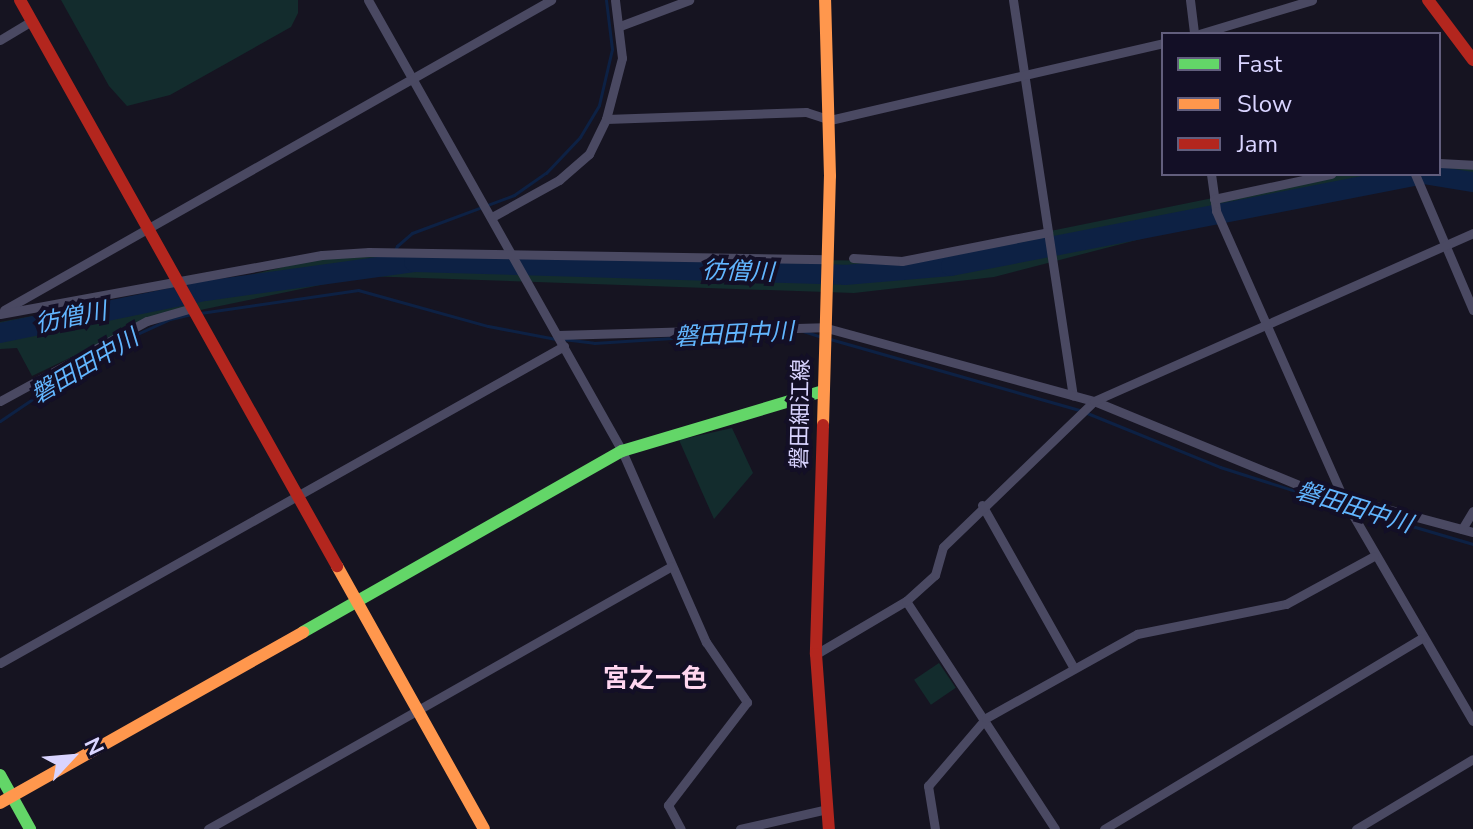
<!DOCTYPE html>
<html>
<head>
<meta charset="utf-8">
<style>
  body { margin:0 }
  #map { position:relative; width:1473px; height:829px; overflow:hidden; background:#161421; font-family:"Nunito Sans","Noto Sans JP",sans-serif }
  div>[style] { position:absolute }
  .green>* { inset:0; background:#132c2d; transform-origin:0 0 }
  .stream>* { height:3px; margin:-1.5px; padding:0 1.5px; transform-origin:1.5px; border-radius:1.5px; background:#0d2144 }
  .river>* { height:20px; margin:-10px; padding:0 10px; transform-origin:10px; border-radius:10px; background:#0d2144 }
  .street>* { height:9px; margin:-4.5px; padding:0 4.5px; transform-origin:4.5px; border-radius:4.5px; background:#4a4962 }
  .fast>* { height:12px; margin:-6px; padding:0 6px; transform-origin:6px; border-radius:6px; background:#63d668 }
  .slow>* { height:12px; margin:-6px; padding:0 6px; transform-origin:6px; border-radius:6px; background:#ff974d }
  .jam>* { height:12px; margin:-6px; padding:0 6px; transform-origin:6px; border-radius:6px; background:#b3261e }
  span { translate:-50% -50%; white-space:nowrap; text-align:center; line-height:1.15; -webkit-text-stroke:8px #130f26; paint-order:stroke }
  .street-label { font-size:22px; color:#d9d4ff }
  .water-label { font-size:24px; color:#62b6ff; font-style:italic }
  .quarter-label { font-size:26px; color:#ffd6f0; font-weight:700 }
  .legend { position:absolute; left:1161px; top:32px; width:280px; height:144px; box-sizing:border-box; background:#130f26; border:2px solid #625e7d; margin:0; padding:10px 14px; list-style:none; font-size:24px; color:#d9d4ff }
  .legend li { display:flex; align-items:center; gap:16px; height:40px }
  .legend b { width:40px; border:2px solid #625e7d }
  .north { position:absolute; left:32px; top:717px; width:80px; height:80px; -webkit-text-stroke:6px #130f26; paint-order:stroke; rotate:64deg; font-size:22px; font-weight:700; line-height:32px; text-align:center; color:#d9d4ff }
  .north::after { content:''; display:block; margin:auto; width:28px; height:36px; background:#d9d4ff; clip-path:polygon(50% 0,100% 100%,50% 72%,0 100%) }
</style>
</head>
<body>
<div id="map">
  <div class="green">
    <i style="clip-path:polygon(61px 0,298px 0,298px 13px,291px 27px,170px 95px,127px 106px,109px 86px)"></i>
    <i style="clip-path:polygon(1439px 167px,1473px 169px,1473px 185px,1449px 178px,1314px 194px,994px 277px,854px 293px,364px 276px,147px 321px,32px 376px,17px 348px,0 349px,0 322px,246px 276px,333px 255px,902px 261px,1331px 174px,1439px 174px)"></i>
    <i style="clip-path:polygon(732px 428px,753px 473px,714px 519px,679px 440px)"></i>
    <i style="left:939px;top:663px;width:30px;height:30px;rotate:56deg"></i>
  </div>
  <div class="stream">
    <i style="left:388px;top:267px;width:23px;rotate:-67deg"></i>
    <i style="left:397px;top:246px;width:20px;rotate:-41deg"></i>
    <i style="left:412px;top:233px;width:109px;rotate:-20.4deg"></i>
    <i style="left:514px;top:195px;width:39px;rotate:-35deg"></i>
    <i style="left:546px;top:173px;width:50px;rotate:-46.6deg"></i>
    <i style="left:580px;top:137px;width:37px;rotate:-59deg"></i>
    <i style="left:599px;top:105px;width:57px;rotate:-76.9deg"></i>
    <i style="left:612px;top:49px;width:49px;rotate:-97deg"></i>
    <i style="left:200px;top:313px;width:160px;rotate:-8.3deg"></i>
    <i style="left:358px;top:290px;width:135px;rotate:15.5deg"></i>
    <i style="left:488px;top:326px;width:69px;rotate:10.8deg"></i>
    <i style="left:803px;top:331px;width:20px;rotate:18deg"></i>
    <i style="left:563px;top:339px;width:31px;rotate:7deg"></i>
    <i style="left:594px;top:343px;width:125px;rotate:-3.7deg"></i>
    <i style="left:830px;top:339px;width:260px;rotate:15.9deg"></i>
    <i style="left:1087px;top:413px;width:144px;rotate:22.1deg"></i>
    <i style="left:1220px;top:467px;width:129px;rotate:17.6deg"></i>
    <i style="left:0;top:421px;width:134px;rotate:-34deg"></i>
    <i style="left:111px;top:346px;width:65px;rotate:-24.6deg"></i>
    <i style="left:170px;top:319px;width:23px;rotate:-13deg"></i>
    <i style="left:1354px;top:509px;width:124px;rotate:16.4deg"></i>
  </div>
  <div class="river">
    <i style="left:0;top:333px;width:209px;rotate:-11.6deg"></i>
    <i style="left:205px;top:291px;width:211px;rotate:-7.9deg"></i>
    <i style="left:414px;top:262px;width:431px;rotate:1.7deg"></i>
    <i style="left:845px;top:275px;width:106px;rotate:-4.9deg"></i>
    <i style="left:951px;top:266px;width:481px;rotate:-11deg"></i>
    <i style="left:1423px;top:174px;width:51px;rotate:9.1deg"></i>
  </div>
  <div class="street">
    <i style="left:368px;top:0;width:518px;rotate:60.61deg"></i>
    <i style="left:622px;top:451px;width:209px;rotate:66.3deg"></i>
    <i style="left:706px;top:642px;width:73px;rotate:55.7deg"></i>
    <i style="left:747px;top:702px;width:130px;rotate:127.5deg"></i>
    <i style="left:668px;top:805px;width:27px;rotate:62deg"></i>
    <i style="left:1013px;top:0;width:400px;rotate:81.4deg"></i>
    <i style="left:1190px;top:0;width:34px;rotate:83deg"></i>
    <i style="left:620px;top:26px;width:74px;rotate:-20.6deg"></i>
    <i style="left:1199px;top:34px;width:118px;rotate:-16.7deg"></i>
    <i style="left:0;top:40px;width:37px;rotate:-31deg"></i>
    <i style="left:606px;top:119px;width:200px;rotate:-2deg"></i>
    <i style="left:806px;top:112px;width:25px;rotate:18deg"></i>
    <i style="left:830px;top:120px;width:342px;rotate:-13deg"></i>
    <i style="left:1439px;top:163px;width:34px;rotate:3deg"></i>
    <i style="left:1211px;top:174px;width:37px;rotate:82deg"></i>
    <i style="left:1216px;top:211px;width:314px;rotate:66.1deg"></i>
    <i style="left:1343px;top:498px;width:258px;rotate:59.8deg"></i>
    <i style="left:1415px;top:174px;width:148px;rotate:66.9deg"></i>
    <i style="left:1214px;top:199px;width:120px;rotate:-12.1deg"></i>
    <i style="left:492px;top:217px;width:77px;rotate:-28.9deg"></i>
    <i style="left:559px;top:180px;width:40px;rotate:-41deg"></i>
    <i style="left:589px;top:154px;width:39px;rotate:-64deg"></i>
    <i style="left:606px;top:119px;width:63px;rotate:-75.3deg"></i>
    <i style="left:622px;top:58px;width:58px;rotate:-96.9deg"></i>
    <i style="left:853px;top:258px;width:49px;rotate:3.5deg"></i>
    <i style="left:902px;top:261px;width:149px;rotate:-11.2deg"></i>
    <i style="left:4px;top:310px;width:629px;rotate:-29.54deg"></i>
    <i style="left:0;top:314px;width:327px;rotate:-10.4deg"></i>
    <i style="left:322px;top:255px;width:47px;rotate:-3.7deg"></i>
    <i style="left:369px;top:252px;width:458px;rotate:0.9deg"></i>
    <i style="left:558px;top:335px;width:265px;rotate:-1.7deg"></i>
    <i style="left:823px;top:327px;width:281px;rotate:15.3deg"></i>
    <i style="left:1094px;top:401px;width:224px;rotate:22.3deg"></i>
    <i style="left:1301px;top:486px;width:178px;rotate:15deg"></i>
    <i style="left:0;top:401px;width:167px;rotate:-28.6deg"></i>
    <i style="left:147px;top:321px;width:47px;rotate:-16.1deg"></i>
    <i style="left:982px;top:505px;width:187px;rotate:60.6deg"></i>
    <i style="left:1462px;top:529px;width:21px;rotate:-59deg"></i>
    <i style="left:906px;top:601px;width:272px;rotate:56.8deg"></i>
    <i style="left:816px;top:654px;width:104px;rotate:-30.5deg"></i>
    <i style="left:906px;top:601px;width:39px;rotate:-42deg"></i>
    <i style="left:935px;top:575px;width:29px;rotate:-74deg"></i>
    <i style="left:943px;top:547px;width:210px;rotate:-44deg"></i>
    <i style="left:1094px;top:401px;width:415px;rotate:-23.9deg"></i>
    <i style="left:0;top:663px;width:647px;rotate:-29.34deg"></i>
    <i style="left:208px;top:829px;width:533px;rotate:-29.55deg"></i>
    <i style="left:740px;top:829px;width:89px;rotate:-12.9deg"></i>
    <i style="left:935px;top:829px;width:44px;rotate:-99.2deg"></i>
    <i style="left:928px;top:786px;width:89px;rotate:-49.5deg"></i>
    <i style="left:986px;top:718px;width:173px;rotate:-29.1deg"></i>
    <i style="left:1137px;top:634px;width:152px;rotate:-11.4deg"></i>
    <i style="left:1286px;top:604px;width:100px;rotate:-28.6deg"></i>
    <i style="left:1104px;top:829px;width:371px;rotate:-31deg"></i>
    <i style="left:1356px;top:829px;width:136px;rotate:-30.9deg"></i>
  </div>
  <div class="fast">
    <i style="left:303px;top:632px;width:367px;rotate:-29.6deg"></i>
    <i style="left:622px;top:451px;width:210px;rotate:-16.6deg"></i>
    <i style="left:0;top:775px;width:62px;rotate:60.9deg"></i>
  </div>
  <div class="slow">
    <i style="left:823px;top:425px;width:249px;rotate:-88.4deg"></i>
    <i style="left:830px;top:176px;width:176px;rotate:-91.6deg"></i>
    <i style="left:337px;top:566px;width:301px;rotate:60.8deg"></i>
    <i style="left:0;top:803px;width:348px;rotate:-29.4deg"></i>
  </div>
  <div class="jam">
    <i style="left:20px;top:0;width:649px;rotate:60.75deg"></i>
    <i style="left:1428px;top:0;width:75px;rotate:53.1deg"></i>
    <i style="left:823px;top:425px;width:229px;rotate:91.8deg"></i>
    <i style="left:816px;top:654px;width:175px;rotate:85.8deg"></i>
  </div>
  <div class="street-label">
    <span style="left:801px;top:414px;rotate:-89deg">磐田細江線</span>
  </div>
  <div class="water-label">
    <span style="left:738px;top:272px;rotate:2deg">彷僧川</span>
    <span style="left:71px;top:318px;rotate:-11deg">彷僧川</span>
    <span style="left:734px;top:335px;rotate:-3deg">磐田田中川</span>
    <span style="left:85px;top:367px;rotate:-31deg">磐田田中川</span>
    <span style="left:1354px;top:508px;rotate:17deg">磐田田中川</span>
  </div>
  <div class="quarter-label">
    <span style="left:655px;top:679px">宮之一色</span>
  </div>
  <ul class="legend">
  <li><b style="height:10px;background:#63d668"></b>Fast</li>
  <li><b style="height:10px;background:#ff974d"></b>Slow</li>
  <li><b style="height:10px;background:#b3261e"></b>Jam</li>
  </ul>
  <div class="north">N</div>
</div>
</body>
</html>
